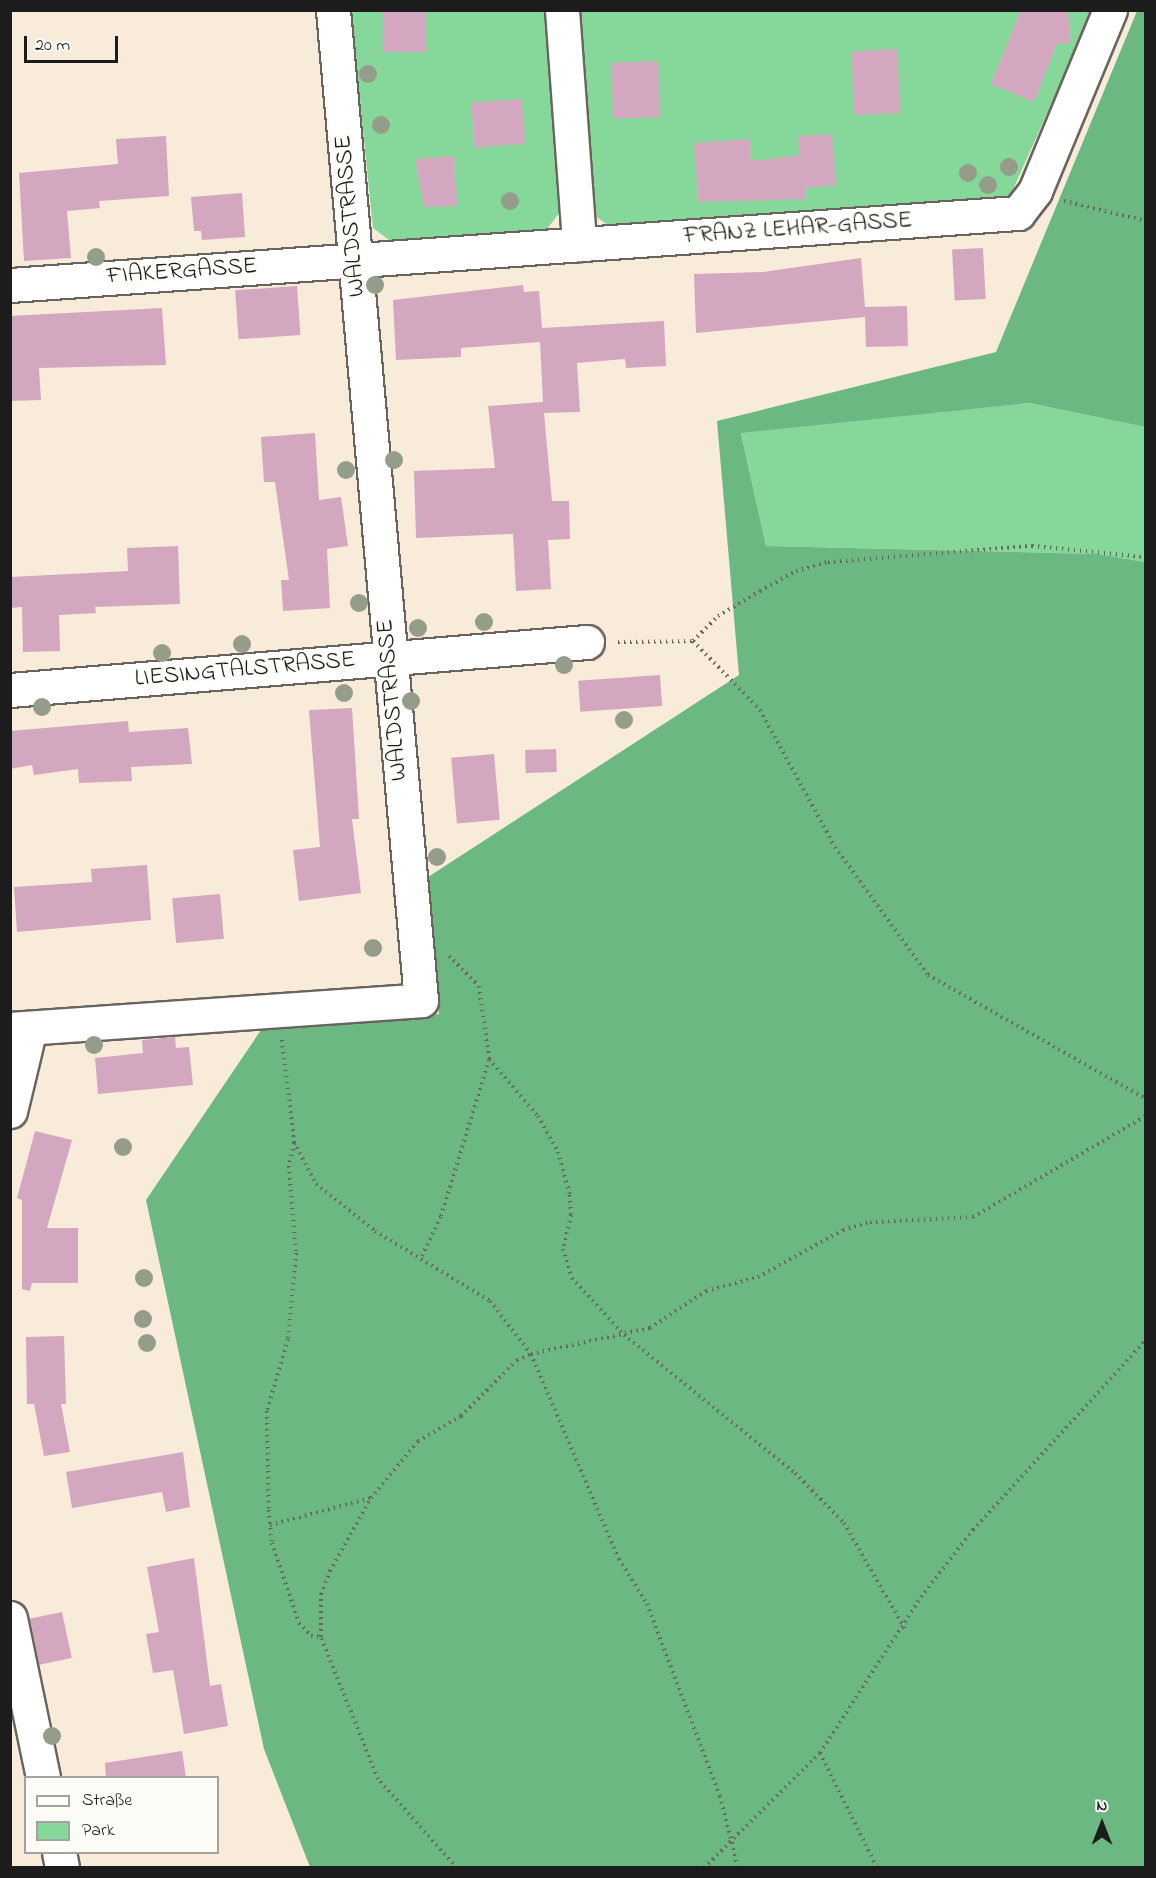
<!DOCTYPE html>
<html>
<head>
<meta charset="utf-8">
<style>
  body { margin:0 }
  #map { position:relative; width:1156px; height:1878px; overflow:hidden; background:#f9ebd9; font-family:"Indie Flower",sans-serif }
  div>[style] { position:absolute }
  .green>* { inset:0; background:#85d89a }
  .forest>* { inset:0; background:#6cb882 }
  .building>* { inset:0; background:#d4a7c0; transform-origin:0 0 }
  .path>* { height:4px; margin-top:-2px; transform-origin:0; background:repeating-linear-gradient(90deg,#69645e 0 1.5px,transparent 0 6px) }
  .roads { filter:drop-shadow(2px 0 #69645e) drop-shadow(-2px 0 #69645e) drop-shadow(0 2px #69645e) drop-shadow(0 -2px #69645e) }
  .street>* { height:33px; margin:-16.5px; padding:0 16.5px; transform-origin:16.5px; border-radius:16.5px; background:#fff }
  .trees>* { width:18px; height:18px; margin:-9px; border-radius:50%; background:#949d89 }
  span { translate:-50% -50%; white-space:nowrap; text-align:center; line-height:1.15; -webkit-text-stroke:4.5px #fdfcf7; paint-order:stroke }
  .street-label { font-size:24px; color:#1c1c1c }
  .frame { position:absolute; inset:0; border:12px solid #1c1c1c; pointer-events:none }
  .legend { position:absolute; left:24px; top:1776px; width:195px; height:78px; box-sizing:border-box; background:#fdfcf7; border:2px solid #a3a29f; margin:0; padding:8px 10px; list-style:none; font-size:18px; color:#1c1c1c }
  .legend li { display:flex; align-items:center; gap:12px; height:30px }
  .legend b { width:30px; border:2px solid #a3a29f }
  .north { position:absolute; left:1072px; top:1794px; width:60px; height:60px; -webkit-text-stroke:4px #fdfcf7; paint-order:stroke; rotate:0deg; font-size:16px; font-weight:700; line-height:24px; text-align:center; color:#1c1c1c }
  .north::after { content:''; display:block; margin:auto; width:21px; height:27px; background:#1c1c1c; clip-path:polygon(50% 0,100% 100%,50% 72%,0 100%) }
  .scale { position:absolute; left:24px; top:36px; width:94px; height:27px; box-sizing:border-box; border:3px solid #1c1c1c; border-top:0; padding-left:8px; font-size:18px; line-height:21px; white-space:nowrap; color:#1c1c1c; -webkit-text-stroke:4px #fdfcf7; paint-order:stroke }
</style>
</head>
<body>
<div id="map">
  <div class="green">
    <i style="clip-path:polygon(351px 11px,548px 11px,560px 212px,540px 238px,393px 243px,373px 228px)"></i>
    <i style="clip-path:polygon(574px 11px,1093px 11px,1010px 196px,612px 228px,591px 213px)"></i>
    <i style="clip-path:polygon(1029px 403px,1145px 427px,1145px 562px,1098px 554px,766px 546px,741px 432px)"></i>
  </div>
  <div class="forest">
    <i style="clip-path:polygon(1137px 11px,1145px 11px,1145px 427px,1029px 403px,741px 433px,766px 546px,1098px 554px,1145px 562px,1145px 1867px,310px 1867px,264px 1749px,146px 1200px,261px 1030px,439px 1014px,425px 879px,739px 675px,717px 421px,996px 352px)"></i>
  </div>
  <div class="building">
    <i style="left:383px;top:10px;width:43px;height:42px"></i>
    <i style="clip-path:polygon(1021px 10px,1068px 10px,1071px 43px,1057px 44px,1034px 102px,991px 84px)"></i>
    <i style="left:897px;top:49px;width:64px;height:46px;rotate:87deg"></i>
    <i style="left:658px;top:61px;width:56px;height:47px;rotate:88deg"></i>
    <i style="left:522px;top:99px;width:45px;height:51px;rotate:86deg"></i>
    <i style="clip-path:polygon(832px 134px,836px 185px,805px 188px,806px 199px,698px 202px,694px 143px,750px 139px,751px 161px,800px 155px,798px 136px)"></i>
    <i style="clip-path:polygon(166px 136px,169px 196px,99px 201px,100px 208px,67px 211px,71px 258px,24px 261px,19px 173px,118px 164px,116px 139px)"></i>
    <i style="clip-path:polygon(454px 156px,457px 206px,424px 207px,415px 159px)"></i>
    <i style="clip-path:polygon(242px 193px,245px 237px,202px 240px,201px 231px,194px 231px,191px 197px)"></i>
    <i style="left:983px;top:248px;width:51px;height:31px;rotate:87deg"></i>
    <i style="clip-path:polygon(861px 258px,865px 307px,907px 306px,908px 346px,866px 347px,865px 317px,696px 333px,694px 274px,763px 272px)"></i>
    <i style="clip-path:polygon(523px 285px,524px 292px,539px 291px,542px 328px,664px 321px,666px 366px,626px 368px,625px 359px,577px 363px,580px 412px,544px 413px,552px 501px,569px 501px,570px 539px,548px 540px,551px 589px,516px 591px,513px 534px,416px 538px,414px 471px,495px 468px,488px 406px,543px 402px,540px 342px,461px 348px,461px 357px,396px 360px,393px 300px)"></i>
    <i style="left:297px;top:286px;width:49px;height:62px;rotate:86deg"></i>
    <i style="clip-path:polygon(162px 308px,166px 365px,39px 368px,41px 400px,10px 401px,10px 316px)"></i>
    <i style="clip-path:polygon(315px 433px,319px 500px,341px 497px,348px 546px,327px 549px,330px 608px,283px 611px,281px 580px,289px 580px,275px 482px,264px 482px,261px 437px)"></i>
    <i style="clip-path:polygon(178px 546px,180px 604px,95px 607px,96px 613px,59px 615px,60px 651px,23px 652px,22px 607px,10px 608px,10px 577px,128px 571px,127px 548px)"></i>
    <i style="left:660px;top:675px;width:31px;height:82px;rotate:86deg"></i>
    <i style="clip-path:polygon(352px 708px,359px 819px,352px 819px,361px 893px,299px 901px,293px 850px,320px 847px,309px 710px)"></i>
    <i style="clip-path:polygon(128px 721px,129px 732px,188px 728px,192px 764px,131px 767px,132px 781px,79px 783px,78px 769px,34px 775px,32px 765px,10px 769px,10px 731px)"></i>
    <i style="left:556px;top:749px;width:23px;height:31px;rotate:88deg"></i>
    <i style="left:494px;top:754px;width:66px;height:43px;rotate:85deg"></i>
    <i style="clip-path:polygon(147px 865px,151px 920px,17px 932px,14px 887px,92px 882px,91px 869px)"></i>
    <i style="left:220px;top:894px;width:45px;height:48px;rotate:85deg"></i>
    <i style="clip-path:polygon(175px 1037px,176px 1048px,189px 1047px,193px 1085px,98px 1094px,95px 1058px,143px 1053px,142px 1040px)"></i>
    <i style="clip-path:polygon(35px 1131px,72px 1140px,47px 1228px,78px 1228px,78px 1283px,32px 1283px,30px 1291px,22px 1289px,22px 1200px,17px 1198px)"></i>
    <i style="clip-path:polygon(64px 1336px,66px 1404px,61px 1404px,70px 1452px,44px 1456px,34px 1404px,27px 1404px,26px 1337px)"></i>
    <i style="clip-path:polygon(183px 1452px,190px 1507px,166px 1512px,162px 1492px,72px 1508px,66px 1472px)"></i>
    <i style="clip-path:polygon(194px 1558px,210px 1686px,221px 1684px,228px 1726px,184px 1734px,173px 1670px,153px 1673px,146px 1634px,159px 1632px,147px 1567px)"></i>
    <i style="left:62px;top:1612px;width:47px;height:33px;rotate:78deg"></i>
    <i style="clip-path:polygon(182px 1751px,186px 1778px,106px 1778px,105px 1763px)"></i>
  </div>
  <div class="path">
    <i style="left:1064px;top:201px;width:84px;rotate:13.7deg"></i>
    <i style="left:693px;top:641px;width:35px;rotate:-45deg"></i>
    <i style="left:718px;top:616px;width:49px;rotate:-30.8deg"></i>
    <i style="left:760px;top:591px;width:41px;rotate:-29.1deg"></i>
    <i style="left:796px;top:571px;width:33px;rotate:-16deg"></i>
    <i style="left:828px;top:562px;width:205px;rotate:-4.5deg"></i>
    <i style="left:1032px;top:546px;width:115px;rotate:5.5deg"></i>
    <i style="left:618px;top:642px;width:75px;rotate:-0.8deg"></i>
    <i style="left:693px;top:641px;width:96px;rotate:45.8deg"></i>
    <i style="left:760px;top:710px;width:156px;rotate:61.3deg"></i>
    <i style="left:835px;top:847px;width:158px;rotate:54deg"></i>
    <i style="left:928px;top:975px;width:251px;rotate:29.6deg"></i>
    <i style="left:449px;top:956px;width:42px;rotate:45deg"></i>
    <i style="left:479px;top:986px;width:74px;rotate:82.2deg"></i>
    <i style="left:489px;top:1059px;width:75px;rotate:49.3deg"></i>
    <i style="left:538px;top:1116px;width:41px;rotate:60.9deg"></i>
    <i style="left:558px;top:1152px;width:45px;rotate:74.4deg"></i>
    <i style="left:570px;top:1195px;width:20px;rotate:87deg"></i>
    <i style="left:571px;top:1215px;width:35px;rotate:103deg"></i>
    <i style="left:563px;top:1249px;width:30px;rotate:73deg"></i>
    <i style="left:572px;top:1278px;width:77px;rotate:47.6deg"></i>
    <i style="left:624px;top:1335px;width:220px;rotate:38.9deg"></i>
    <i style="left:795px;top:1473px;width:70px;rotate:45.6deg"></i>
    <i style="left:844px;top:1523px;width:122px;rotate:60.1deg"></i>
    <i style="left:282px;top:1040px;width:103px;rotate:83.3deg"></i>
    <i style="left:294px;top:1142px;width:47px;rotate:62.4deg"></i>
    <i style="left:316px;top:1184px;width:75px;rotate:38.5deg"></i>
    <i style="left:375px;top:1231px;width:135px;rotate:31.3deg"></i>
    <i style="left:490px;top:1301px;width:67px;rotate:52.3deg"></i>
    <i style="left:531px;top:1354px;width:223px;rotate:66.8deg"></i>
    <i style="left:619px;top:1559px;width:53px;rotate:58.1deg"></i>
    <i style="left:647px;top:1604px;width:205px;rotate:69.2deg"></i>
    <i style="left:720px;top:1796px;width:74px;rotate:76deg"></i>
    <i style="left:294px;top:1143px;width:24px;rotate:102deg"></i>
    <i style="left:289px;top:1166px;width:87px;rotate:85.4deg"></i>
    <i style="left:296px;top:1253px;width:86px;rotate:95.3deg"></i>
    <i style="left:288px;top:1339px;width:75px;rotate:106.3deg"></i>
    <i style="left:267px;top:1411px;width:99px;rotate:88.8deg"></i>
    <i style="left:269px;top:1510px;width:33px;rotate:85deg"></i>
    <i style="left:272px;top:1543px;width:84px;rotate:71.4deg"></i>
    <i style="left:299px;top:1623px;width:18px;rotate:47deg"></i>
    <i style="left:311px;top:1636px;width:10px;rotate:6deg"></i>
    <i style="left:422px;top:1256px;width:44px;rotate:-64.6deg"></i>
    <i style="left:441px;top:1216px;width:163px;rotate:-72.9deg"></i>
    <i style="left:270px;top:1525px;width:105px;rotate:-15deg"></i>
    <i style="left:820px;top:1753px;width:128px;rotate:63.6deg"></i>
    <i style="left:457px;top:1868px;width:119px;rotate:-131.6deg"></i>
    <i style="left:378px;top:1779px;width:153px;rotate:-111.9deg"></i>
    <i style="left:321px;top:1637px;width:43px;rotate:-90deg"></i>
    <i style="left:321px;top:1594px;width:25px;rotate:-69deg"></i>
    <i style="left:330px;top:1571px;width:84px;rotate:-60.7deg"></i>
    <i style="left:371px;top:1498px;width:74px;rotate:-50.5deg"></i>
    <i style="left:418px;top:1441px;width:50px;rotate:-30.2deg"></i>
    <i style="left:461px;top:1416px;width:79px;rotate:-45deg"></i>
    <i style="left:517px;top:1360px;width:15px;rotate:-23deg"></i>
    <i style="left:531px;top:1354px;width:122px;rotate:-12.3deg"></i>
    <i style="left:650px;top:1328px;width:67px;rotate:-33.5deg"></i>
    <i style="left:706px;top:1291px;width:54px;rotate:-15.1deg"></i>
    <i style="left:758px;top:1277px;width:97px;rotate:-28.9deg"></i>
    <i style="left:843px;top:1230px;width:28px;rotate:-17deg"></i>
    <i style="left:870px;top:1222px;width:103px;rotate:-2.8deg"></i>
    <i style="left:973px;top:1217px;width:200px;rotate:-30.3deg"></i>
    <i style="left:704px;top:1868px;width:163px;rotate:-44.8deg"></i>
    <i style="left:820px;top:1753px;width:186px;rotate:-57.1deg"></i>
    <i style="left:921px;top:1597px;width:85px;rotate:-52.2deg"></i>
    <i style="left:973px;top:1530px;width:257px;rotate:-47.7deg"></i>
  </div>
  <div class="roads">
    <div class="street">
      <i style="left:562px;top:10px;width:235px;rotate:85.8deg"></i>
      <i style="left:10px;top:285px;width:1011px;rotate:-4.09deg"></i>
      <i style="left:1018px;top:213px;width:28px;rotate:-52deg"></i>
      <i style="left:1035px;top:191px;width:196px;rotate:-67.5deg"></i>
      <i style="left:10px;top:690px;width:579px;rotate:-4.76deg"></i>
      <i style="left:10px;top:1029px;width:412px;rotate:-4deg"></i>
      <i style="left:421px;top:1000px;width:994px;rotate:-95.08deg"></i>
      <i style="left:10px;top:1111px;width:85px;rotate:-76.5deg"></i>
      <i style="left:10px;top:1618px;width:163px;rotate:78.3deg"></i>
      <i style="left:59px;top:1852px;width:16px;rotate:79deg"></i>
    </div>
  </div>
  <div class="trees">
    <i style="left:368px;top:74px"></i>
    <i style="left:381px;top:125px"></i>
    <i style="left:1009px;top:167px"></i>
    <i style="left:968px;top:173px"></i>
    <i style="left:988px;top:185px"></i>
    <i style="left:510px;top:201px"></i>
    <i style="left:96px;top:257px"></i>
    <i style="left:375px;top:285px"></i>
    <i style="left:394px;top:460px"></i>
    <i style="left:346px;top:470px"></i>
    <i style="left:359px;top:603px"></i>
    <i style="left:484px;top:622px"></i>
    <i style="left:418px;top:628px"></i>
    <i style="left:242px;top:644px"></i>
    <i style="left:162px;top:653px"></i>
    <i style="left:564px;top:665px"></i>
    <i style="left:344px;top:693px"></i>
    <i style="left:411px;top:701px"></i>
    <i style="left:42px;top:707px"></i>
    <i style="left:624px;top:720px"></i>
    <i style="left:437px;top:857px"></i>
    <i style="left:373px;top:948px"></i>
    <i style="left:94px;top:1045px"></i>
    <i style="left:123px;top:1147px"></i>
    <i style="left:144px;top:1278px"></i>
    <i style="left:143px;top:1319px"></i>
    <i style="left:147px;top:1343px"></i>
    <i style="left:52px;top:1736px"></i>
  </div>
  <div class="street-label">
    <span style="left:351px;top:216px;rotate:-95deg">WALDSTRASSE</span>
    <span style="left:798px;top:229px;rotate:-4deg">FRANZ LEHAR-GASSE</span>
    <span style="left:182px;top:272px;rotate:-4deg">FIAKERGASSE</span>
    <span style="left:245px;top:670px;rotate:-5deg">LIESINGTALSTRASSE</span>
    <span style="left:393px;top:700px;rotate:-95deg">WALDSTRASSE</span>
  </div>
  <div class="frame"></div>
  <ul class="legend">
  <li><b style="height:8px;background:#fff"></b>Straße</li>
  <li><b style="height:16px;background:#85d89a"></b>Park</li>
  </ul>
  <div class="north">N</div>
  <div class="scale">20 m</div>
</div>
</body>
</html>
